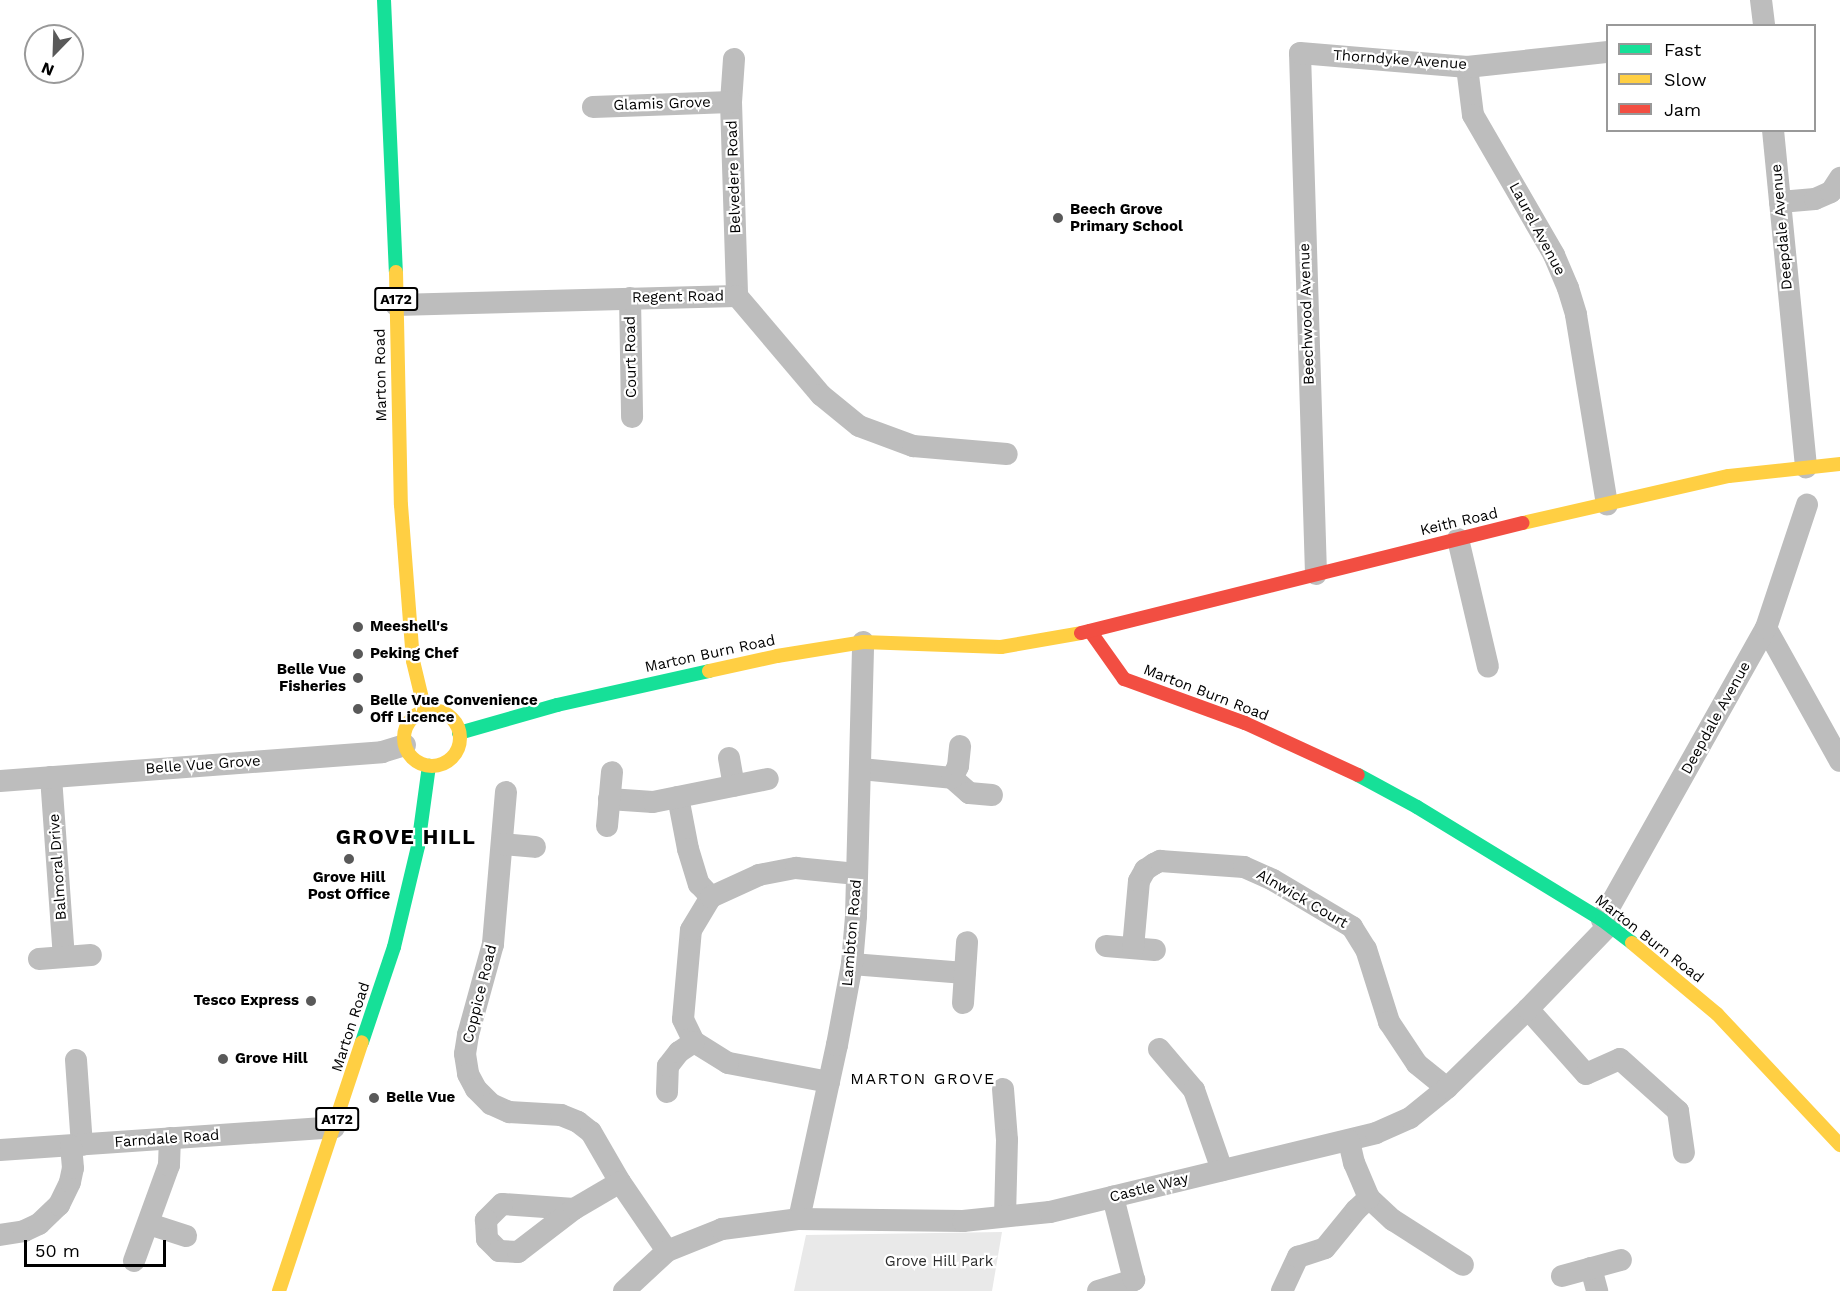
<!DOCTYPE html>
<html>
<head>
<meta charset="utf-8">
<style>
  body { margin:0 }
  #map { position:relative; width:1840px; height:1291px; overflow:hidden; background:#fff; font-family:"Work Sans",sans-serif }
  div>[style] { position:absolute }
  .green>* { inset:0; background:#e9e9e9 }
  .street>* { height:22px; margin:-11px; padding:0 11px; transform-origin:11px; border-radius:11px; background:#bdbdbd }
  .fast>* { height:14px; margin:-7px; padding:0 7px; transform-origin:7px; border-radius:7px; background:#16e098 }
  .slow>* { height:14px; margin:-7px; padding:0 7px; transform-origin:7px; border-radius:7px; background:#ffcf43 }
  .slow>.ring { margin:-7px; padding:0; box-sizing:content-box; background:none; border:14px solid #ffcf43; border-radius:50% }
  .jam>* { height:14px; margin:-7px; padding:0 7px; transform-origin:7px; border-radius:7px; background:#f24e42 }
  .dots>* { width:16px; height:16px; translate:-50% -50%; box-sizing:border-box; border:3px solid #fff; border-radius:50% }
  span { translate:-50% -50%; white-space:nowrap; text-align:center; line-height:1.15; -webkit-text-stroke:4.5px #fff; paint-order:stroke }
  .shield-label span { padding:2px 4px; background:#fff; border:2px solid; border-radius:4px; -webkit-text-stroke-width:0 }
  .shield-label { font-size:14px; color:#000; font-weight:700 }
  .street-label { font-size:15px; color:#000 }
  .poi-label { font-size:15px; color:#000; font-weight:700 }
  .left { translate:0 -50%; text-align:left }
  .right { translate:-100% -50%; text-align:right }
  .park-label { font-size:15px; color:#2e2e2e }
  .neighbourhood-label { font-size:16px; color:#000; letter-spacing:1.5px }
  .district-label { font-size:21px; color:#000; font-weight:700; letter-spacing:1.5px }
  .legend { position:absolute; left:1606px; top:24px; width:210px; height:108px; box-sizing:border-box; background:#fff; border:2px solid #999; margin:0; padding:8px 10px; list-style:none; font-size:18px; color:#000 }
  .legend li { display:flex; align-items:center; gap:12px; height:30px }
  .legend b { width:30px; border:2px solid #999 }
  .north { position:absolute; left:24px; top:24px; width:60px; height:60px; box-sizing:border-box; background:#fff; border:2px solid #999; border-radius:50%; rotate:203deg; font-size:16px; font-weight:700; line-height:24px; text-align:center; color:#000 }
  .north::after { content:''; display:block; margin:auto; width:21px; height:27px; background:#595959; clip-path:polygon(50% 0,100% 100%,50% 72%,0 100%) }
  .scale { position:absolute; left:24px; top:1240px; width:142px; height:27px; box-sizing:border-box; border:3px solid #000; border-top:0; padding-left:8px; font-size:18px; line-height:21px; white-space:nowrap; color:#000; -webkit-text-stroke:4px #fff; paint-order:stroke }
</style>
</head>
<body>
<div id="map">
  <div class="green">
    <i style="clip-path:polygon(1002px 1232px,992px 1291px,794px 1291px,806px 1235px)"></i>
  </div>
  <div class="street">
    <i style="left:1761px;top:0;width:26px;rotate:83deg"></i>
    <i style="left:734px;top:59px;width:43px;rotate:94deg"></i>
    <i style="left:731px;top:102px;width:194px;rotate:88.2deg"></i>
    <i style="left:1467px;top:67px;width:48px;rotate:82.9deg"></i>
    <i style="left:1473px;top:115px;width:162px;rotate:59.9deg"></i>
    <i style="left:1554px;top:255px;width:36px;rotate:67deg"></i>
    <i style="left:1568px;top:288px;width:28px;rotate:73deg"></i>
    <i style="left:1576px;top:315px;width:192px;rotate:80.7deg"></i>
    <i style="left:593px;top:107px;width:138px;rotate:-2.1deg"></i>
    <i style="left:1773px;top:130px;width:339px;rotate:84.4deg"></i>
    <i style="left:1780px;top:202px;width:35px;rotate:-5deg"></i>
    <i style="left:1815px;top:199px;width:17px;rotate:-24deg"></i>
    <i style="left:1831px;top:192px;width:17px;rotate:-57deg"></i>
    <i style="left:630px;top:298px;width:119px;rotate:89deg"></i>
    <i style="left:396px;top:305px;width:341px;rotate:-1.5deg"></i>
    <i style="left:737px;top:296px;width:130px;rotate:49.7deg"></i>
    <i style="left:821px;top:395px;width:49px;rotate:39.2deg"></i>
    <i style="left:859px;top:426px;width:58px;rotate:20.3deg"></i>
    <i style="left:913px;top:446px;width:94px;rotate:4.9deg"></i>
    <i style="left:1458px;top:539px;width:131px;rotate:76.8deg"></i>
    <i style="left:1316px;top:574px;width:521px;rotate:-91.76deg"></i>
    <i style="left:1300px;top:53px;width:168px;rotate:4.8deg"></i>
    <i style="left:1467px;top:67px;width:142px;rotate:-6.1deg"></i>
    <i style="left:1766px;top:628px;width:152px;rotate:60.9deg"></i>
    <i style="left:729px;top:758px;width:28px;rotate:80deg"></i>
    <i style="left:861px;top:769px;width:91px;rotate:5.6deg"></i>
    <i style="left:952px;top:778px;width:23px;rotate:41deg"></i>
    <i style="left:969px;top:793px;width:23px;rotate:5deg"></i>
    <i style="left:51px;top:777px;width:180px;rotate:85.9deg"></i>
    <i style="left:952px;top:778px;width:13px;rotate:-63deg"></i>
    <i style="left:958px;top:766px;width:20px;rotate:-84deg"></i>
    <i style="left:0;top:781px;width:383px;rotate:-4.3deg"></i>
    <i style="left:382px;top:752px;width:24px;rotate:-17deg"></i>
    <i style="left:506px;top:792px;width:153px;rotate:94.9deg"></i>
    <i style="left:493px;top:944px;width:94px;rotate:105.4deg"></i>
    <i style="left:468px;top:1035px;width:19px;rotate:99deg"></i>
    <i style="left:465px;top:1054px;width:20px;rotate:81deg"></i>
    <i style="left:468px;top:1074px;width:17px;rotate:62deg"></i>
    <i style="left:476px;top:1089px;width:21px;rotate:45deg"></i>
    <i style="left:491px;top:1104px;width:20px;rotate:24deg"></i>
    <i style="left:509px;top:1112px;width:52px;rotate:3.3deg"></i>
    <i style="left:561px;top:1115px;width:18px;rotate:22deg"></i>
    <i style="left:578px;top:1122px;width:16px;rotate:38deg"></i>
    <i style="left:591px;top:1132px;width:58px;rotate:59.9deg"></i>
    <i style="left:620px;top:1182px;width:83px;rotate:55.7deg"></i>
    <i style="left:678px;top:797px;width:53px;rotate:79.1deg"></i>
    <i style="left:688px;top:849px;width:37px;rotate:73deg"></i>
    <i style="left:699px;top:884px;width:18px;rotate:47deg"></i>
    <i style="left:609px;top:799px;width:44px;rotate:3.9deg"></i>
    <i style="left:653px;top:802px;width:117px;rotate:-11.3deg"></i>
    <i style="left:607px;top:826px;width:54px;rotate:-84.7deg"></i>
    <i style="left:502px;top:844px;width:33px;rotate:5deg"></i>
    <i style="left:1602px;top:920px;width:335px;rotate:-60.7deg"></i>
    <i style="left:1766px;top:628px;width:130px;rotate:-71.6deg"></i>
    <i style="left:1106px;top:946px;width:49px;rotate:4.7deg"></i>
    <i style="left:1133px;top:948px;width:67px;rotate:-84.9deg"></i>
    <i style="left:1139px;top:881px;width:13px;rotate:-61deg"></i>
    <i style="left:1145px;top:870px;width:11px;rotate:-34deg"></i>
    <i style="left:1154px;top:864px;width:7px;rotate:-27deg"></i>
    <i style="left:1160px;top:861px;width:84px;rotate:4.1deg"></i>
    <i style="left:1244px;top:867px;width:32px;rotate:24deg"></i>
    <i style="left:1273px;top:880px;width:92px;rotate:30.7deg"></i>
    <i style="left:1352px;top:927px;width:26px;rotate:58deg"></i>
    <i style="left:1366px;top:949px;width:77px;rotate:72.5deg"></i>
    <i style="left:1389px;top:1022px;width:50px;rotate:56.3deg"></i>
    <i style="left:1417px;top:1064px;width:38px;rotate:39deg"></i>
    <i style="left:39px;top:959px;width:52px;rotate:-4.4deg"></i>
    <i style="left:852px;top:964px;width:113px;rotate:4.6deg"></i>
    <i style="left:963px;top:1003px;width:61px;rotate:-86.2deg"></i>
    <i style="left:1528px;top:1009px;width:87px;rotate:48.3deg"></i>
    <i style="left:1586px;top:1074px;width:37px;rotate:-24deg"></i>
    <i style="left:1620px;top:1059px;width:78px;rotate:41.9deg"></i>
    <i style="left:1678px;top:1111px;width:42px;rotate:81.9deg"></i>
    <i style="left:1159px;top:1049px;width:54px;rotate:49.5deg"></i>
    <i style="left:1194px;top:1090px;width:85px;rotate:70.7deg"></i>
    <i style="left:76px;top:1060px;width:85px;rotate:86deg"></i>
    <i style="left:829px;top:1082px;width:103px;rotate:-169.3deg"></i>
    <i style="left:728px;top:1063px;width:40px;rotate:-148deg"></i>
    <i style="left:694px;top:1042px;width:25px;rotate:-116deg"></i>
    <i style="left:683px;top:1019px;width:89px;rotate:-84.9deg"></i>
    <i style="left:691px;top:930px;width:39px;rotate:-59deg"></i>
    <i style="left:711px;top:897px;width:53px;rotate:-24.6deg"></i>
    <i style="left:759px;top:875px;width:38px;rotate:-11deg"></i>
    <i style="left:796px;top:868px;width:61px;rotate:5.6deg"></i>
    <i style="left:1003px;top:1089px;width:51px;rotate:85.5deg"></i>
    <i style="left:1007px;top:1140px;width:76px;rotate:91.5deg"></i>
    <i style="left:667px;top:1092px;width:26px;rotate:-88deg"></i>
    <i style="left:668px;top:1066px;width:18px;rotate:-52deg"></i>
    <i style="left:679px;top:1052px;width:18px;rotate:-34deg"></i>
    <i style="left:0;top:1150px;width:335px;rotate:-3.9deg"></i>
    <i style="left:1369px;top:1198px;width:33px;rotate:43deg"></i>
    <i style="left:1393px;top:1220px;width:83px;rotate:32.7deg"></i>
    <i style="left:574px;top:1209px;width:72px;rotate:-176deg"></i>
    <i style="left:502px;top:1204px;width:23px;rotate:135deg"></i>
    <i style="left:486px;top:1220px;width:19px;rotate:87deg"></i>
    <i style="left:487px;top:1239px;width:17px;rotate:45deg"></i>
    <i style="left:499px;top:1251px;width:19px;rotate:3deg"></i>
    <i style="left:518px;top:1252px;width:71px;rotate:-37.5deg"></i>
    <i style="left:574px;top:1209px;width:53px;rotate:-30.4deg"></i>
    <i style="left:799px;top:1219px;width:178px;rotate:-77.7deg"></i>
    <i style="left:837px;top:1045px;width:82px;rotate:-79.5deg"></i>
    <i style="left:852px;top:964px;width:48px;rotate:-85.2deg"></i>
    <i style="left:856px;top:916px;width:274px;rotate:-88.5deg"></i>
    <i style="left:149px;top:1224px;width:39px;rotate:18deg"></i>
    <i style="left:0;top:1235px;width:24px;rotate:-9deg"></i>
    <i style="left:24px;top:1231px;width:17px;rotate:-25deg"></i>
    <i style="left:39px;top:1224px;width:28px;rotate:-44deg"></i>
    <i style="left:59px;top:1205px;width:25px;rotate:-64deg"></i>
    <i style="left:70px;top:1182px;width:14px;rotate:-78deg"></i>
    <i style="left:73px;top:1168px;width:22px;rotate:-95deg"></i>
    <i style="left:134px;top:1261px;width:102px;rotate:-70deg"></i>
    <i style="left:169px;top:1165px;width:27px;rotate:-88deg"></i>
    <i style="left:1591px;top:1268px;width:24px;rotate:75deg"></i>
    <i style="left:1562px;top:1276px;width:61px;rotate:-15.2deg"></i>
    <i style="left:624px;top:1291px;width:59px;rotate:-42.9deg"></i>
    <i style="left:667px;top:1251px;width:59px;rotate:-21.8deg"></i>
    <i style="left:722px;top:1229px;width:78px;rotate:-7.4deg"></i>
    <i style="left:799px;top:1219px;width:164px;rotate:0.7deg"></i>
    <i style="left:963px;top:1221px;width:87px;rotate:-5.9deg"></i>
    <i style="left:1050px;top:1212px;width:335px;rotate:-13.6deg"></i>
    <i style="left:1376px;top:1133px;width:37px;rotate:-24deg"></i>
    <i style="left:1410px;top:1118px;width:48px;rotate:-39deg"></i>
    <i style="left:1447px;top:1088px;width:113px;rotate:-44.3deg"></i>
    <i style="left:1528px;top:1009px;width:117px;rotate:-46deg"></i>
    <i style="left:1098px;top:1291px;width:38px;rotate:-17deg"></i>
    <i style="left:1134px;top:1280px;width:86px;rotate:-104.2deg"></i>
    <i style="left:1282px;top:1291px;width:38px;rotate:-65deg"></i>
    <i style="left:1298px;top:1257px;width:28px;rotate:-18deg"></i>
    <i style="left:1325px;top:1248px;width:49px;rotate:-50.8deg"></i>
    <i style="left:1356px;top:1210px;width:18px;rotate:-43deg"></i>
    <i style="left:1369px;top:1198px;width:38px;rotate:-113deg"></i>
    <i style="left:1354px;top:1163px;width:23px;rotate:-103deg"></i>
  </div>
  <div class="fast">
    <i style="left:384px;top:0;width:272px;rotate:87.5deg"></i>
    <i style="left:459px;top:733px;width:102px;rotate:-15.9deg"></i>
    <i style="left:557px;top:705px;width:156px;rotate:-12.6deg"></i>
    <i style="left:1358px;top:775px;width:67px;rotate:28.5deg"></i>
    <i style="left:1417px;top:807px;width:217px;rotate:31.4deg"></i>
    <i style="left:1602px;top:920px;width:38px;rotate:37deg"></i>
    <i style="left:362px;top:1042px;width:100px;rotate:-71.4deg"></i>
    <i style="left:394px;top:947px;width:104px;rotate:-76.6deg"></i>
    <i style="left:418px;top:846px;width:81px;rotate:-82.2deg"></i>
  </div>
  <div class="slow">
    <i style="left:396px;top:272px;width:233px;rotate:88.8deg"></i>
    <i style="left:401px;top:505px;width:156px;rotate:85.6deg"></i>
    <i style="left:413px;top:661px;width:51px;rotate:76.5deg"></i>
    <i style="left:1523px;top:523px;width:211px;rotate:-12.9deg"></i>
    <i style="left:1729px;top:476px;width:112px;rotate:-6.2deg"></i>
    <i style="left:709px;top:671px;width:70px;rotate:-12.4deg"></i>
    <i style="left:777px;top:656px;width:87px;rotate:-9.2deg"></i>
    <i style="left:863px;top:642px;width:138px;rotate:2.1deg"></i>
    <i style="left:1001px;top:647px;width:81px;rotate:-9.9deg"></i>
    <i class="ring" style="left:404px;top:710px;width:42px;height:42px"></i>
    <i style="left:1632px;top:943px;width:111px;rotate:39.9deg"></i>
    <i style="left:1717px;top:1014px;width:180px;rotate:46.8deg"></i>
    <i style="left:279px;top:1291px;width:262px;rotate:-71.6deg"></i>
  </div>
  <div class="jam">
    <i style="left:1090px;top:631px;width:59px;rotate:54.7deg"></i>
    <i style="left:1124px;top:679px;width:129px;rotate:20deg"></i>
    <i style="left:1245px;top:723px;width:124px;rotate:24.7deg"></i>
    <i style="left:1081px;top:633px;width:455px;rotate:-14deg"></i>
  </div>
  <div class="dots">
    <i style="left:1058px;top:218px;background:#595959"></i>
    <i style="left:358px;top:627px;background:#595959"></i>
    <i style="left:358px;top:654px;background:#595959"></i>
    <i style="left:358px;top:678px;background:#595959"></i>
    <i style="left:358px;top:709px;background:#595959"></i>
    <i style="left:349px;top:859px;background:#595959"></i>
    <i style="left:311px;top:1001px;background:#595959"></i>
    <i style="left:223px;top:1059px;background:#595959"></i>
    <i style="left:374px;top:1098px;background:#595959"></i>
  </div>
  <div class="shield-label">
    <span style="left:396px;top:299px">A172</span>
    <span style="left:337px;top:1119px">A172</span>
  </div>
  <div class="street-label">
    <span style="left:1400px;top:60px;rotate:4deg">Thorndyke Avenue</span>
    <span style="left:662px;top:104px;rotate:-2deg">Glamis Grove</span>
    <span style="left:734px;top:177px;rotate:-92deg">Belvedere Road</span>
    <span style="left:1782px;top:227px;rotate:-95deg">Deepdale Avenue</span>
    <span style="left:1537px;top:229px;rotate:62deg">Laurel Avenue</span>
    <span style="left:678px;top:297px;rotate:-1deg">Regent Road</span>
    <span style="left:1307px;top:314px;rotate:-92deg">Beechwood Avenue</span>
    <span style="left:631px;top:357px;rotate:-91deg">Court Road</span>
    <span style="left:381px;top:375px;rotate:-91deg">Marton Road</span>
    <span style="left:1459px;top:522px;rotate:-13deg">Keith Road</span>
    <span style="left:710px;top:654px;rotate:-12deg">Marton Burn Road</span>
    <span style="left:1206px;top:693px;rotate:21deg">Marton Burn Road</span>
    <span style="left:1716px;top:718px;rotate:-61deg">Deepdale Avenue</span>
    <span style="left:203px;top:765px;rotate:-4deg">Belle Vue Grove</span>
    <span style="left:58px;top:867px;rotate:-94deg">Balmoral Drive</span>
    <span style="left:1302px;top:899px;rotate:30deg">Alnwick Court</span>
    <span style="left:852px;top:933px;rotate:-85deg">Lambton Road</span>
    <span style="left:1649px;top:939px;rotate:38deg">Marton Burn Road</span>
    <span style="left:480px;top:994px;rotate:-76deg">Coppice Road</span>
    <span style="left:351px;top:1027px;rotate:-72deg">Marton Road</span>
    <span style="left:167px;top:1139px;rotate:-4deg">Farndale Road</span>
    <span style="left:1149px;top:1188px;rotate:-14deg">Castle Way</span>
  </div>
  <div class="poi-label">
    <span class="left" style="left:1070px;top:218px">Beech Grove<br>Primary School</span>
    <span class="left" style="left:370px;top:627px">Meeshell's</span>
    <span class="left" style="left:370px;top:654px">Peking Chef</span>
    <span class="right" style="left:346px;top:678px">Belle Vue<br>Fisheries</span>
    <span class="left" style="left:370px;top:709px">Belle Vue Convenience<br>Off Licence</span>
    <span style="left:349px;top:886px">Grove Hill<br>Post Office</span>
    <span class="right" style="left:299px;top:1001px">Tesco Express</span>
    <span class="left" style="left:235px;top:1059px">Grove Hill</span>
    <span class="left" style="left:386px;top:1098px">Belle Vue</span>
  </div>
  <div class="park-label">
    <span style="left:939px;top:1262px">Grove Hill Park</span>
  </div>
  <div class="neighbourhood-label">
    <span style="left:923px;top:1079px">MARTON GROVE</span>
  </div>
  <div class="district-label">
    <span style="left:406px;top:837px">GROVE HILL</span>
  </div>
  <ul class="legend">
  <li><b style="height:8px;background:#16e098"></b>Fast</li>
  <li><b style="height:8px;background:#ffcf43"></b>Slow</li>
  <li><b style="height:8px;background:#f24e42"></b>Jam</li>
  </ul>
  <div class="north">N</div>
  <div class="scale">50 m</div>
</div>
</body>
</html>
